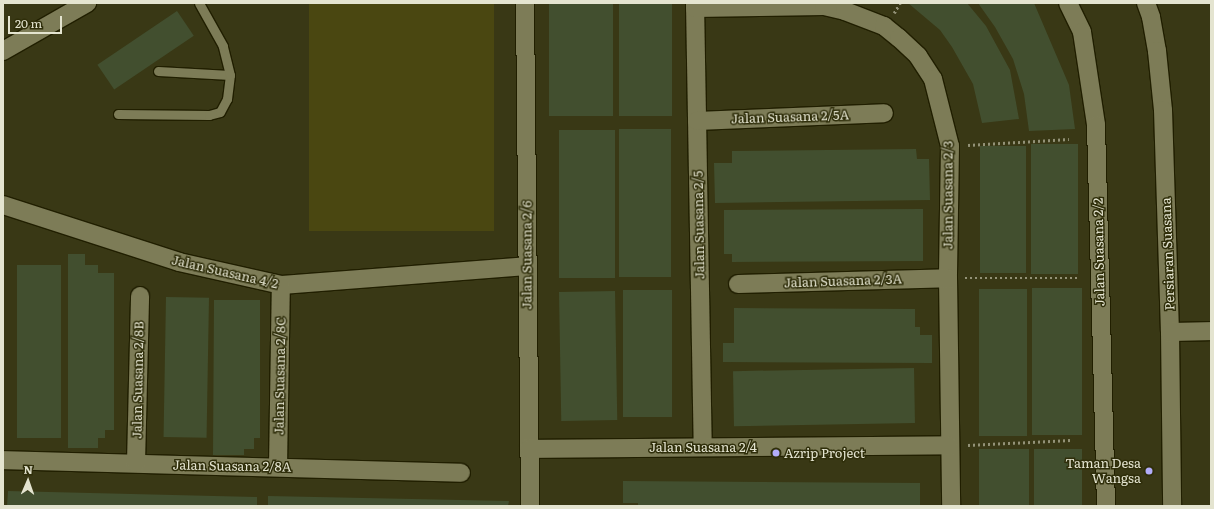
<!DOCTYPE html>
<html>
<head>
<meta charset="utf-8">
<style>
  body { margin:0 }
  #map { position:relative; width:1214px; height:509px; overflow:hidden; background:#393815; font-family:Literata,serif }
  div>[style] { position:absolute }
  .green>* { inset:0; background:#4a4711; transform-origin:0 0 }
  .building>* { inset:0; background:#424f2f; transform-origin:0 0 }
  .path>* { height:2.5px; margin-top:-1.25px; transform-origin:0; background:repeating-linear-gradient(90deg,#939277 0 2px,transparent 0 5px) }
  .roads { filter:drop-shadow(1px 0 #211f00) drop-shadow(-1px 0 #211f00) drop-shadow(0 1px #211f00) drop-shadow(0 -1px #211f00) }
  .service>* { height:9px; margin:-4.5px; padding:0 4.5px; transform-origin:4.5px; border-radius:4.5px; background:#7d7c57 }
  .minor>* { height:18px; margin:-9px; padding:0 9px; transform-origin:9px; border-radius:9px; background:#7d7c57 }
  .dots>* { width:11px; height:11px; translate:-50% -50%; box-sizing:border-box; border:2px solid #2f2e0a; border-radius:50% }
  span { translate:-50% -50%; white-space:nowrap; text-align:center; line-height:1.15; -webkit-text-stroke:3px #2f2e0a; paint-order:stroke }
  .street-label { font-size:13px; color:#e4e4d0 }
  .poi-label { font-size:13px; color:#e4e4d0 }
  .left { translate:0 -50%; text-align:left }
  .right { translate:-100% -50%; text-align:right }
  .frame { position:absolute; inset:0; border:4px solid #e4e4d0; pointer-events:none }
  .north { position:absolute; left:8px; top:461px; width:40px; height:40px; -webkit-text-stroke:3px #2f2e0a; paint-order:stroke; rotate:2deg; font-size:11px; font-weight:700; line-height:16px; text-align:center; color:#e4e4d0 }
  .north::after { content:''; display:block; margin:auto; width:14px; height:18px; background:#e4e4d0; clip-path:polygon(50% 0,100% 100%,50% 72%,0 100%) }
  .scale { position:absolute; left:8px; top:16px; width:54px; height:18px; box-sizing:border-box; border:2px solid #e4e4d0; border-top:0; padding-left:5px; font-size:12px; line-height:14px; white-space:nowrap; color:#e4e4d0; -webkit-text-stroke:3px #2f2e0a; paint-order:stroke }
</style>
</head>
<body>
<div id="map">
  <div class="green">
    <i style="left:309px;top:3px;width:185px;height:228px"></i>
  </div>
  <div class="building">
    <i style="left:549px;top:3px;width:64px;height:113px"></i>
    <i style="left:619px;top:3px;width:53px;height:113px"></i>
    <i style="clip-path:polygon(908px 3px,967px 3px,986px 26px,1010px 70px,1019px 119px,982px 123px,973px 84px,952px 47px,940px 30px)"></i>
    <i style="clip-path:polygon(978px 3px,1034px 3px,1069px 85px,1075px 129px,1029px 131px,1024px 94px,1013px 59px,995px 27px)"></i>
    <i style="left:177px;top:11px;width:30px;height:96px;rotate:56deg"></i>
    <i style="left:671px;top:129px;width:148px;height:52px;rotate:90deg"></i>
    <i style="left:559px;top:130px;width:56px;height:148px"></i>
    <i style="left:1031px;top:144px;width:47px;height:130px"></i>
    <i style="left:980px;top:146px;width:46px;height:127px"></i>
    <i style="clip-path:polygon(916px 149px,917px 159px,929px 159px,930px 200px,715px 203px,714px 163px,732px 163px,732px 151px)"></i>
    <i style="clip-path:polygon(923px 209px,923px 261px,732px 262px,732px 254px,724px 254px,724px 210px)"></i>
    <i style="clip-path:polygon(68px 254px,85px 254px,85px 265px,98px 265px,98px 273px,114px 273px,114px 430px,105px 430px,105px 438px,98px 438px,98px 448px,68px 448px)"></i>
    <i style="left:17px;top:265px;width:44px;height:173px"></i>
    <i style="left:1032px;top:288px;width:50px;height:147px"></i>
    <i style="left:979px;top:289px;width:48px;height:147px"></i>
    <i style="left:623px;top:290px;width:49px;height:127px"></i>
    <i style="left:615px;top:291px;width:129px;height:56px;rotate:89deg"></i>
    <i style="left:166px;top:297px;width:43px;height:140px;rotate:1deg"></i>
    <i style="clip-path:polygon(214px 300px,260px 300px,260px 438px,254px 438px,254px 449px,244px 449px,244px 455px,213px 455px)"></i>
    <i style="clip-path:polygon(734px 308px,915px 309px,915px 327px,920px 327px,920px 335px,932px 335px,932px 363px,723px 362px,723px 343px,734px 343px)"></i>
    <i style="left:914px;top:368px;width:55px;height:181px;rotate:89deg"></i>
    <i style="left:979px;top:449px;width:50px;height:57px"></i>
    <i style="left:1034px;top:449px;width:48px;height:57px"></i>
    <i style="clip-path:polygon(623px 481px,920px 483px,920px 506px,638px 506px,638px 503px,623px 503px)"></i>
    <i style="clip-path:polygon(8px 491px,257px 497px,257px 506px,7px 506px)"></i>
    <i style="clip-path:polygon(268px 496px,509px 501px,508px 506px,268px 506px)"></i>
  </div>
  <div class="path">
    <i style="left:894px;top:13px;width:12px;rotate:-59deg"></i>
    <i style="left:968px;top:145px;width:101px;rotate:-3.4deg"></i>
    <i style="left:965px;top:278px;width:114px"></i>
    <i style="left:968px;top:445px;width:103px;rotate:-2.8deg"></i>
  </div>
  <div class="roads">
    <div class="service">
      <i style="left:158px;top:71px;width:72px;rotate:3.2deg"></i>
      <i style="left:118px;top:114px;width:91px;rotate:0.6deg"></i>
      <i style="left:209px;top:115px;width:11px;rotate:-15deg"></i>
      <i style="left:220px;top:112px;width:15px;rotate:-62deg"></i>
      <i style="left:227px;top:99px;width:24px;rotate:-83deg"></i>
      <i style="left:230px;top:75px;width:30px;rotate:-104deg"></i>
      <i style="left:223px;top:46px;width:49px;rotate:-119.2deg"></i>
    </div>
    <div class="minor">
      <i style="left:525px;top:3px;width:503px;rotate:89.43deg"></i>
      <i style="left:695px;top:3px;width:444px;rotate:89deg"></i>
      <i style="left:1068px;top:3px;width:32px;rotate:64deg"></i>
      <i style="left:1082px;top:32px;width:94px;rotate:81.4deg"></i>
      <i style="left:1096px;top:125px;width:381px;rotate:88.5deg"></i>
      <i style="left:1146px;top:3px;width:15px;rotate:70deg"></i>
      <i style="left:1151px;top:17px;width:35px;rotate:80deg"></i>
      <i style="left:1157px;top:51px;width:59px;rotate:84.2deg"></i>
      <i style="left:1163px;top:110px;width:222px;rotate:88.2deg"></i>
      <i style="left:1170px;top:332px;width:174px;rotate:89.3deg"></i>
      <i style="left:695px;top:8px;width:129px;rotate:-0.9deg"></i>
      <i style="left:824px;top:6px;width:22px;rotate:13deg"></i>
      <i style="left:845px;top:11px;width:42px;rotate:21deg"></i>
      <i style="left:884px;top:26px;width:19px;rotate:39deg"></i>
      <i style="left:899px;top:38px;width:26px;rotate:43deg"></i>
      <i style="left:918px;top:56px;width:27px;rotate:57deg"></i>
      <i style="left:933px;top:79px;width:69px;rotate:75.8deg"></i>
      <i style="left:950px;top:146px;width:132px;rotate:90.9deg"></i>
      <i style="left:948px;top:278px;width:228px;rotate:89.2deg"></i>
      <i style="left:3px;top:51px;width:97px;rotate:-29.7deg"></i>
      <i style="left:697px;top:121px;width:187px;rotate:-2.4deg"></i>
      <i style="left:3px;top:205px;width:185px;rotate:17.9deg"></i>
      <i style="left:179px;top:262px;width:105px;rotate:12.7deg"></i>
      <i style="left:281px;top:285px;width:247px;rotate:-4.4deg"></i>
      <i style="left:738px;top:284px;width:210px;rotate:-1.6deg"></i>
      <i style="left:1170px;top:332px;width:41px;rotate:-1.4deg"></i>
      <i style="left:529px;top:449px;width:420px;rotate:-0.5deg"></i>
      <i style="left:3px;top:460px;width:458px;rotate:1.6deg"></i>
      <i style="left:136px;top:463px;width:167px;rotate:-88.6deg"></i>
      <i style="left:278px;top:467px;width:182px;rotate:-89.1deg"></i>
    </div>
  </div>
  <div class="dots">
    <i style="left:776px;top:453px;background:#b2adf9"></i>
    <i style="left:1149px;top:471px;background:#b2adf9"></i>
  </div>
  <div class="street-label">
    <span style="left:790px;top:117px;rotate:-2deg">Jalan Suasana 2/5A</span>
    <span style="left:948px;top:195px;rotate:-90deg">Jalan Suasana 2/3</span>
    <span style="left:699px;top:225px;rotate:-91deg">Jalan Suasana 2/5</span>
    <span style="left:1099px;top:252px;rotate:-91deg">Jalan Suasana 2/2</span>
    <span style="left:1168px;top:254px;rotate:-92deg">Persiaran Suasana</span>
    <span style="left:527px;top:255px;rotate:-90deg">Jalan Suasana 2/6</span>
    <span style="left:225px;top:272px;rotate:13deg">Jalan Suasana 4/2</span>
    <span style="left:843px;top:281px;rotate:-2deg">Jalan Suasana 2/3A</span>
    <span style="left:280px;top:376px;rotate:-89deg">Jalan Suasana 2/8C</span>
    <span style="left:138px;top:380px;rotate:-89deg">Jalan Suasana 2/8B</span>
    <span style="left:703px;top:447px">Jalan Suasana 2/4</span>
    <span style="left:232px;top:466px;rotate:1deg">Jalan Suasana 2/8A</span>
  </div>
  <div class="poi-label">
    <span class="left" style="left:784px;top:453px">Azrip Project</span>
    <span class="right" style="left:1141px;top:471px">Taman Desa<br>Wangsa</span>
  </div>
  <div class="frame"></div>
  <div class="north">N</div>
  <div class="scale">20 m</div>
</div>
</body>
</html>
